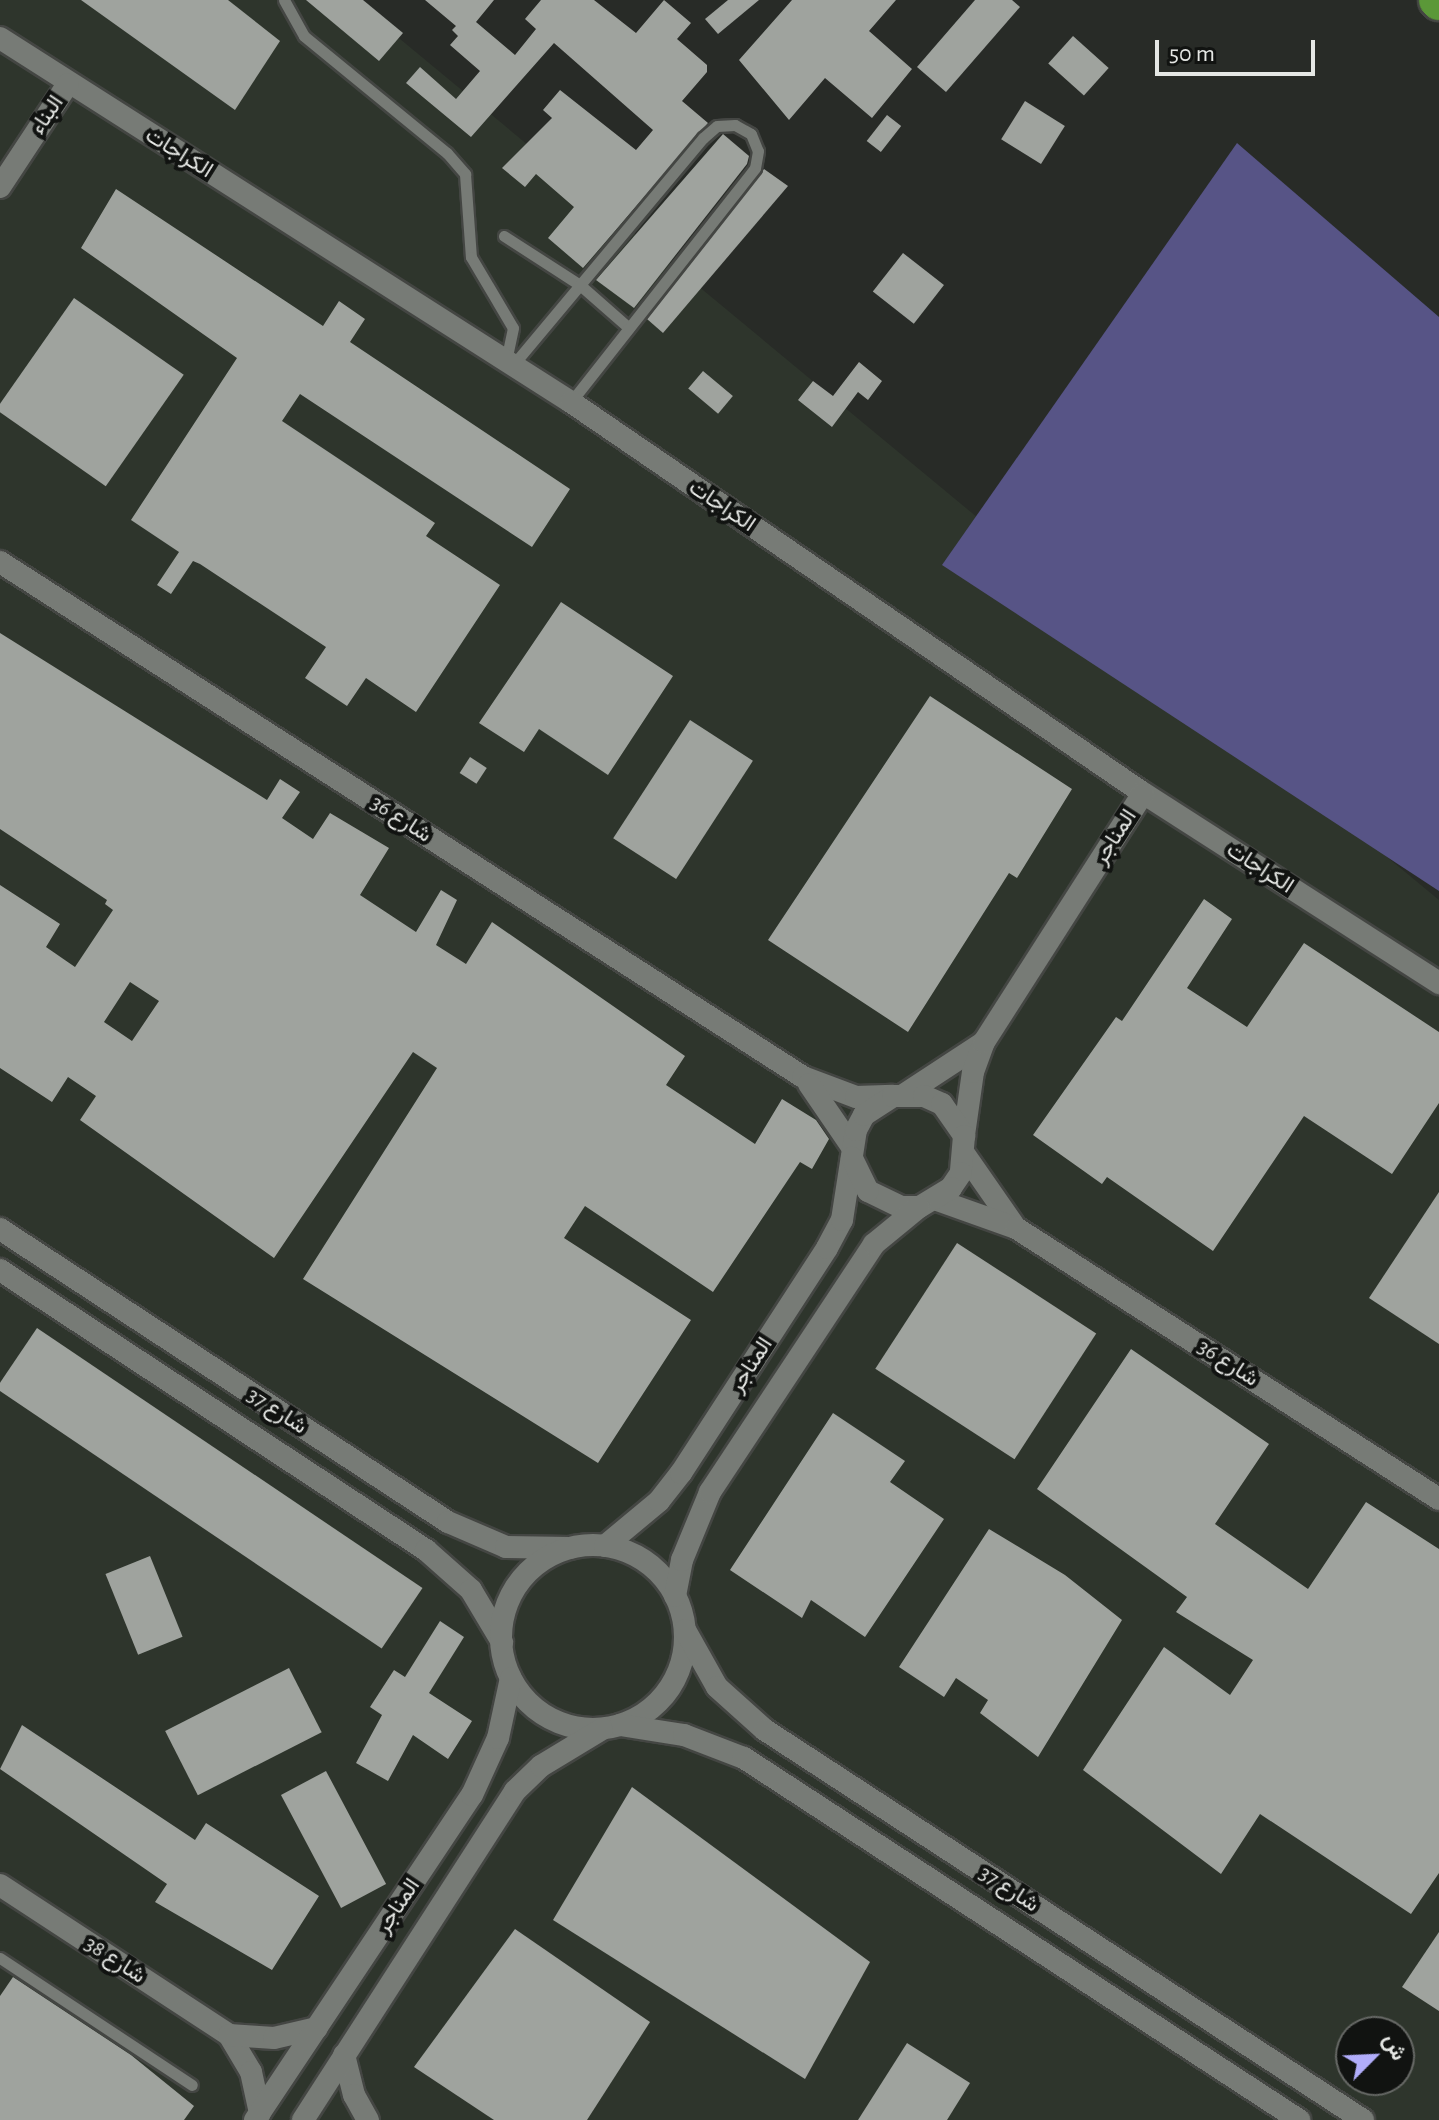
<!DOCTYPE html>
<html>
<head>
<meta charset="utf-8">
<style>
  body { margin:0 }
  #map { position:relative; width:1439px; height:2120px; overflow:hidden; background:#282b27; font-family:"Alegreya Sans",Vazirmatn,sans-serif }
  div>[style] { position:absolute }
  .built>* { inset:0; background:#2e352c }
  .water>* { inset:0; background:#575486 }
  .building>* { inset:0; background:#9fa39e; transform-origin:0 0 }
  .roads { filter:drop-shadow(2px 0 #444643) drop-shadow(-2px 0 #444643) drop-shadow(0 2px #444643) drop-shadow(0 -2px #444643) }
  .service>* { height:11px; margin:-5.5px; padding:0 5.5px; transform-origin:5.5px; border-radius:5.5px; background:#777b76 }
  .minor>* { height:22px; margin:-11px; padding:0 11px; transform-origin:11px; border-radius:11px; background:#777b76 }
  .minor>.ring { margin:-11px; padding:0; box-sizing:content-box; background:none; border:22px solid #777b76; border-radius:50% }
  .trunk>* { height:36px; margin:-18px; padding:0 18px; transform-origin:18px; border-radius:18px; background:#5b9838 }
  span { translate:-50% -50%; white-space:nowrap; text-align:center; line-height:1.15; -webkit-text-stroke:8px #111311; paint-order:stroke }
  .street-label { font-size:22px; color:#e5e7e4 }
  .north { position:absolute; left:1335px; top:2016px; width:80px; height:80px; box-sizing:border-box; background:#111311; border:2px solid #666865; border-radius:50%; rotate:66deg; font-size:22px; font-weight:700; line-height:32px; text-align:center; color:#e5e7e4 }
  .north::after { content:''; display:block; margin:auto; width:28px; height:36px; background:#b1adfa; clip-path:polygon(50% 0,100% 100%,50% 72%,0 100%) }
  .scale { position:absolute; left:1155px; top:40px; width:160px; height:36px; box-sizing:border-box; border:4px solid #e5e7e4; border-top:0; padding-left:10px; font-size:24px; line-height:28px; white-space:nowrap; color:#e5e7e4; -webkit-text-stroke:6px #111311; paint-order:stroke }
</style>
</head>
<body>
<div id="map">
  <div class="built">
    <i style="clip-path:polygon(evenodd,0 0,353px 0,1439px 900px,1439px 2120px,0 2120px,0 0,1351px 2032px,1399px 2032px,1399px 2080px,1351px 2080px,1351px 2032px)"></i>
  </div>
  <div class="water">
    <i style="clip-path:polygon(1237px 143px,1439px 317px,1439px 891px,942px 565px)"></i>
  </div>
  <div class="building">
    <i style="clip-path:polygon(81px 0,228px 0,280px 41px,235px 110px)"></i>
    <i style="clip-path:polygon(306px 0,363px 0,403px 33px,379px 61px)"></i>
    <i style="clip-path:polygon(425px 0,494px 0,476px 22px,515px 55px,536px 29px,525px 19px,541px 0,594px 0,636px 33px,664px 0,691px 23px,677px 39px,707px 65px,707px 72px,682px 101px,708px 123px,583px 268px,548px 238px,574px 207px,536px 174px,525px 187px,502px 168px,552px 118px,543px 110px,560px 90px,636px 150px,653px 130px,554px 43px,471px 137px,406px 83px,420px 67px,456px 99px,480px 71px,450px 45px,458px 36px,452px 30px,456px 26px)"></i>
    <i style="clip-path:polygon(728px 0,759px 0,718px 34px,705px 19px)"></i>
    <i style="clip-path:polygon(792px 0,896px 0,869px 31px,912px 69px,872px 118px,825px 78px,789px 120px,739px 60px)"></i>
    <i style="clip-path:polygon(975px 0,1012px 0,1020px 7px,946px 92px,917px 67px)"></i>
    <i style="left:1073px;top:36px;width:48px;height:37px;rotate:42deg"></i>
    <i style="left:1025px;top:101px;width:47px;height:45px;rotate:32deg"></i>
    <i style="left:887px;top:115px;width:18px;height:33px;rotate:38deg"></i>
    <i style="clip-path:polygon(723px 134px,749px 156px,747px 164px,634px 308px,596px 280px)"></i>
    <i style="clip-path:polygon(764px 169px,788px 186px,663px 333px,647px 319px)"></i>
    <i style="clip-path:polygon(116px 189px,323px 326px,339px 301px,365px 319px,350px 342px,570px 489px,532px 547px,300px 394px,282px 421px,435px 523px,426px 536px,500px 585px,416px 712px,366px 678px,347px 706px,305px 678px,326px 647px,200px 564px,193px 561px,171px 594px,157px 585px,179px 552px,131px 520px,237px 358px,81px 248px)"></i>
    <i style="left:903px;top:253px;width:52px;height:49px;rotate:38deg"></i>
    <i style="left:74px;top:298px;width:134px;height:136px;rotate:35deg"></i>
    <i style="clip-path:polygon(859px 362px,882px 381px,868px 400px,858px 392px,832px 427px,798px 400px,813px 381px,833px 396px)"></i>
    <i style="left:703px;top:371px;width:39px;height:23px;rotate:40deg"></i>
    <i style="clip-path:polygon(561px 602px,673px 676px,608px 775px,539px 729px,524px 752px,479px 723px)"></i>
    <i style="clip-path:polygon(evenodd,0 633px,267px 800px,280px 779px,300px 792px,282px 818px,313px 839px,330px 813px,389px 848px,360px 895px,416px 932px,441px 890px,457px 900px,436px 945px,466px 964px,492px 922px,685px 1056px,666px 1085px,755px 1144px,782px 1099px,816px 1120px,829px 1139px,812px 1169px,800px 1162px,713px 1292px,585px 1206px,564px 1238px,691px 1320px,598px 1463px,303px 1279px,437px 1068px,413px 1052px,274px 1258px,80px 1120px,96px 1096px,68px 1077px,52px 1102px,0 1068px,0 885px,60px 924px,46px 947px,75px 967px,113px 910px,105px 904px,107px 900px,0 829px,0 633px,130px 982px,159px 1001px,132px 1041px,104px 1022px,130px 982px)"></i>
    <i style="clip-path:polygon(930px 696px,1072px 789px,1017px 878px,1009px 873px,908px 1032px,768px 940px)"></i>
    <i style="left:690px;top:720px;width:75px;height:141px;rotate:33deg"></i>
    <i style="left:470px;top:757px;width:20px;height:19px;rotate:33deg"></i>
    <i style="clip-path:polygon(1204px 899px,1232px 919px,1187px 988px,1247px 1027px,1304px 943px,1439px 1032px,1439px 1103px,1392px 1174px,1304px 1116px,1213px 1251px,1107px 1177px,1102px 1184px,1033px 1135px,1116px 1017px,1122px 1021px)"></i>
    <i style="clip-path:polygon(1439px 1192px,1439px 1344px,1369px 1298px)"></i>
    <i style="left:957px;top:1243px;width:166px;height:150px;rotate:33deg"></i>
    <i style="left:37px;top:1328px;width:465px;height:73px;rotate:34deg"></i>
    <i style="clip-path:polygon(1131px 1349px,1269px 1444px,1215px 1524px,1308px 1589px,1366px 1502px,1439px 1549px,1439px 1873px,1411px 1914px,1260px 1814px,1221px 1874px,1083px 1770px,1164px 1647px,1230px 1695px,1253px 1660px,1176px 1612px,1187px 1597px,1037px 1489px)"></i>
    <i style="clip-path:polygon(833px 1413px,905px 1461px,890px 1482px,944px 1519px,865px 1637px,811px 1600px,802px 1618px,730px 1570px)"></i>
    <i style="clip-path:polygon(989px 1529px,1065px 1575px,1122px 1620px,1038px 1757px,980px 1713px,988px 1700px,956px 1678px,944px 1697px,899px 1667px)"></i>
    <i style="left:150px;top:1556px;width:87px;height:48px;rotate:68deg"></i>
    <i style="clip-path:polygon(440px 1621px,464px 1637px,429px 1693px,472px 1721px,448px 1759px,413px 1735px,388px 1781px,356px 1763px,382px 1715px,370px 1707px,394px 1670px,405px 1677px)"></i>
    <i style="left:289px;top:1668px;width:72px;height:139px;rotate:63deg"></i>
    <i style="clip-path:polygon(22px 1725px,195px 1840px,206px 1823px,319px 1896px,272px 1970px,155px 1902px,167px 1884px,0 1769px)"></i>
    <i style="left:326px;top:1771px;width:128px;height:51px;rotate:62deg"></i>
    <i style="clip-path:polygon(632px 1787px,870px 1962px,805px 2079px,553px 1920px)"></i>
    <i style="clip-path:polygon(515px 1929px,650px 2022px,587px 2120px,494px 2120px,414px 2067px)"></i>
    <i style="clip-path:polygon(1439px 1932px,1439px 2011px,1402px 1987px)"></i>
    <i style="clip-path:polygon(13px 1977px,131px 2055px,194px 2106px,184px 2120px,0 2120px,0 1996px)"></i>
    <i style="clip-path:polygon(907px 2043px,970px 2083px,947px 2120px,858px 2120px)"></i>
  </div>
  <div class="roads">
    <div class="service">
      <i style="left:284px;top:0;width:41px;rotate:60.9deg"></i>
      <i style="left:304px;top:36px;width:185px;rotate:39.3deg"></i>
      <i style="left:447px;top:153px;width:28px;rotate:49deg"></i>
      <i style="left:465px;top:174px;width:83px;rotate:85.9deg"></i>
      <i style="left:471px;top:257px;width:82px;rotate:59.4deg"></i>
      <i style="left:513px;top:328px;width:34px;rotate:102deg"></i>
      <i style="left:504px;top:236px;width:90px;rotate:32.8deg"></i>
      <i style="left:580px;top:285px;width:65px;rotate:41.3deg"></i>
      <i style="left:513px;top:365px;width:296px;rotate:-50.1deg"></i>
      <i style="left:703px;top:138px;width:18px;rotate:-41deg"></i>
      <i style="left:717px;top:126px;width:18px;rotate:-3deg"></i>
      <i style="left:735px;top:125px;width:18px;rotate:29deg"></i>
      <i style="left:751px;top:134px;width:18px;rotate:68deg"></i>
      <i style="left:758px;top:151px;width:17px;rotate:100deg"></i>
      <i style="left:755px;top:168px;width:298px;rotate:128.2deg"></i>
      <i style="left:0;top:1958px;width:230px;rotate:33.5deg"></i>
    </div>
    <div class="minor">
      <i style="left:0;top:38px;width:677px;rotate:32.52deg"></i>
      <i style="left:571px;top:402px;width:693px;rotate:34.36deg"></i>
      <i style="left:1143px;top:793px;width:352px;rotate:32.7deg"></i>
      <i style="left:0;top:187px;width:123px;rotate:-56.6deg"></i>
      <i style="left:0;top:562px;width:954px;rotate:32.67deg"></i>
      <i style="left:803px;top:1077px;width:57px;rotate:20.7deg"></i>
      <i style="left:856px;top:1097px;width:37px;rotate:-2deg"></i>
      <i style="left:809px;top:1084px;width:76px;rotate:55.7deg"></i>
      <i style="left:905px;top:1094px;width:93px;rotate:-33.2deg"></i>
      <i style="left:964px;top:1135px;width:64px;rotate:-81.9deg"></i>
      <i style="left:973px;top:1072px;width:32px;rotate:-70deg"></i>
      <i style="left:984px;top:1042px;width:295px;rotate:-57.4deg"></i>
      <i style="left:965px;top:1155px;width:84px;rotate:55.2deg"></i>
      <i style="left:937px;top:1200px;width:84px;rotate:19.5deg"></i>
      <i style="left:1016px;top:1228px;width:502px;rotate:32.65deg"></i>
      <i style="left:0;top:1229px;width:535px;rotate:33.19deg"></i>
      <i style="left:448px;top:1522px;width:63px;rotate:23.3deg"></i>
      <i style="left:506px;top:1547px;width:64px;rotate:0.9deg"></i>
      <i style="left:0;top:1270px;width:510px;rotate:33.32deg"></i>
      <i style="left:426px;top:1550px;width:60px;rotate:41.6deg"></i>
      <i style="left:471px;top:1590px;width:61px;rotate:59.2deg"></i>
      <i class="ring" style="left:501px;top:1545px;width:162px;height:162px"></i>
      <i style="left:605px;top:1546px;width:70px;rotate:-39.8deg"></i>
      <i style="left:659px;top:1501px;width:36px;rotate:-52deg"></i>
      <i style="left:681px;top:1473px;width:268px;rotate:-57deg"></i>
      <i style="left:827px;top:1248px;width:32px;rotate:-62deg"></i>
      <i style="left:842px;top:1220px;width:91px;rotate:-81.2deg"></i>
      <i style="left:856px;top:1130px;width:17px;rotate:-62deg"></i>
      <i style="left:864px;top:1115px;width:35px;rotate:-33deg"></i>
      <i style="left:893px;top:1096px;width:31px"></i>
      <i style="left:924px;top:1096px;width:20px;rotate:24deg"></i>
      <i style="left:942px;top:1104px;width:39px;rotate:55deg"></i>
      <i style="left:964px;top:1136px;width:37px;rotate:95deg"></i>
      <i style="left:961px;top:1173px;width:18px;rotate:124deg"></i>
      <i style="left:951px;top:1188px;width:37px;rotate:149deg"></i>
      <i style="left:919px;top:1207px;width:18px;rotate:180deg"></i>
      <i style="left:901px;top:1207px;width:37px;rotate:-154deg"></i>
      <i style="left:868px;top:1191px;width:37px;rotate:-116deg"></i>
      <i style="left:675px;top:1596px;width:37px;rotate:-79deg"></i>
      <i style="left:682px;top:1560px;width:74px;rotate:-67.6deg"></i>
      <i style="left:710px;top:1492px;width:297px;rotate:-56.5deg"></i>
      <i style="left:874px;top:1244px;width:58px;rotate:-39.4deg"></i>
      <i style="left:685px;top:1630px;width:65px;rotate:60.7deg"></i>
      <i style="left:717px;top:1687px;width:64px;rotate:41.9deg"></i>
      <i style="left:765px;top:1730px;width:714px;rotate:33.11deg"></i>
      <i style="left:620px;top:1725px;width:65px;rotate:8.9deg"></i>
      <i style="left:684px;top:1735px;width:64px;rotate:21deg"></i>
      <i style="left:744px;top:1758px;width:663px;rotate:33.11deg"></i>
      <i style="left:0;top:1885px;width:274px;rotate:33.2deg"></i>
      <i style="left:229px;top:2035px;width:43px;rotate:59.3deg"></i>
      <i style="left:251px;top:2072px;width:42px;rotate:77.6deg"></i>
      <i style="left:229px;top:2035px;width:45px;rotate:3.8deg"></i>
      <i style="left:274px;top:2038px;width:44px;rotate:-13.1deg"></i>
      <i style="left:344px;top:2055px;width:41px;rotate:76deg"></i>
      <i style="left:354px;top:2095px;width:29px;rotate:61deg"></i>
      <i style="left:255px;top:2120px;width:391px;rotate:-56.3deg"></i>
      <i style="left:472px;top:1795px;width:63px;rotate:-65.5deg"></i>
      <i style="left:498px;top:1738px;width:61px;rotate:-77.8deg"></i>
      <i style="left:303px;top:2120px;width:391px;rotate:-57.2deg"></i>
      <i style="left:515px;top:1791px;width:36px;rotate:-44deg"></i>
      <i style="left:541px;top:1766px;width:71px;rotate:-31.2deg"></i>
    </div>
    <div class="trunk">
      <i style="left:1437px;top:0;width:3px;rotate:45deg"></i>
    </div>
  </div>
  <div class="street-label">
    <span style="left:47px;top:115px;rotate:-56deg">البناء</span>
    <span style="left:179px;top:153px;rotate:32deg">الكراجات</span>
    <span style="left:722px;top:506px;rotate:34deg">الكراجات</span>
    <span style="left:401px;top:819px;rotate:33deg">شارع 36</span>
    <span style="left:1115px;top:837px;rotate:-57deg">المناجر</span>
    <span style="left:1260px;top:868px;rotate:33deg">الكراجات</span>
    <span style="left:1228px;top:1363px;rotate:33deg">شارع 36</span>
    <span style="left:751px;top:1365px;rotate:-57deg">المناجر</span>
    <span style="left:277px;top:1411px;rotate:33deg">شارع 37</span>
    <span style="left:1009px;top:1889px;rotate:33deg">شارع 37</span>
    <span style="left:398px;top:1906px;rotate:-56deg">المناجر</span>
    <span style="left:115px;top:1960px;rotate:33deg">شارع 38</span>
  </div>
  <div class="north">ش</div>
  <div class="scale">50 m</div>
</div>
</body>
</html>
